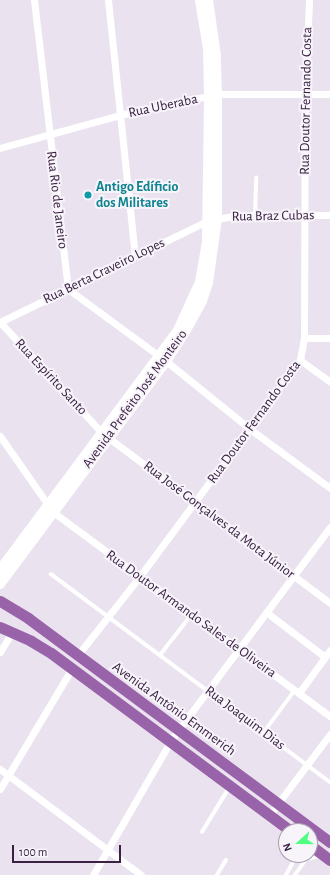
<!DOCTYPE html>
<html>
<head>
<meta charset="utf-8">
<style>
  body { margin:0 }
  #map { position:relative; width:330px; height:875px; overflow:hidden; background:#eae3ef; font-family:"Alegreya Sans",sans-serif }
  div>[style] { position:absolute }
  .service>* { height:3.5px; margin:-1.75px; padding:0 1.75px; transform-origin:1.75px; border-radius:1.75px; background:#fff }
  .minor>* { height:7px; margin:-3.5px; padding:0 3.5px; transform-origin:3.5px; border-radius:3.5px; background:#fff }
  .secondary>* { height:10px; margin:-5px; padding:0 5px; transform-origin:5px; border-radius:5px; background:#fff }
  .primary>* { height:11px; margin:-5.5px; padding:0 5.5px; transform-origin:5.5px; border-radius:5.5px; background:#9963a9 }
  .dots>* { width:11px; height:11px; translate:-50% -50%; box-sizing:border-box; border:2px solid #f7f4fa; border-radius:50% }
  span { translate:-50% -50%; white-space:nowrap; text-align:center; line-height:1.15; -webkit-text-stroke:4px #f7f4fa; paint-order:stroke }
  .street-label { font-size:14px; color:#3a2042 }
  .culture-label { font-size:14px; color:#0d838f; font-weight:700 }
  .left { translate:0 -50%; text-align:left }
  .north { position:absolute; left:278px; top:823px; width:40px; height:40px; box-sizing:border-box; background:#f7f4fa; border:1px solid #ab9fb0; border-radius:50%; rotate:249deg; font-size:11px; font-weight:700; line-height:16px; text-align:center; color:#3a2042 }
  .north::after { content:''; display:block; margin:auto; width:14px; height:18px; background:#51ff81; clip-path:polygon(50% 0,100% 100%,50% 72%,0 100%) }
  .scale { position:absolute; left:12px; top:845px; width:109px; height:18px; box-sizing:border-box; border:2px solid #3a2042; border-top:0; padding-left:5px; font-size:12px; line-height:14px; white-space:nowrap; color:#3a2042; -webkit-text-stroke:3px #f7f4fa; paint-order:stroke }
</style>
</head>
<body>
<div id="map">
  <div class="service">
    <i style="left:255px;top:215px;width:37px;rotate:-88deg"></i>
    <i style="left:51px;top:574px;width:348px;rotate:36.7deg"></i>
    <i style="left:160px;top:655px;width:52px;rotate:-52deg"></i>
    <i style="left:264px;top:732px;width:52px;rotate:-53.6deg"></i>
    <i style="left:202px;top:832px;width:52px;rotate:-58.5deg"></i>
    <i style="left:217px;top:875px;width:17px;rotate:-59deg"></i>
    <i style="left:286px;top:875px;width:23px;rotate:-61deg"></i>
    <i style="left:295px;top:875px;width:19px;rotate:-55deg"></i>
    <i style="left:306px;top:859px;width:13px;rotate:-13deg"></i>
  </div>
  <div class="minor">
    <i style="left:34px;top:0;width:291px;rotate:83.3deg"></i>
    <i style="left:68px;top:289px;width:122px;rotate:36.3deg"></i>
    <i style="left:166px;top:361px;width:108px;rotate:39deg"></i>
    <i style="left:250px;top:429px;width:99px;rotate:36.4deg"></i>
    <i style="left:108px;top:0;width:257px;rotate:84deg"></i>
    <i style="left:0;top:148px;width:124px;rotate:-15.4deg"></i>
    <i style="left:120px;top:115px;width:99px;rotate:-12.2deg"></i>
    <i style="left:217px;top:94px;width:113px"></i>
    <i style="left:0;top:322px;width:151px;rotate:47.4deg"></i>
    <i style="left:102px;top:433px;width:284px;rotate:36.7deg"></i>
    <i style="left:0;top:322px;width:230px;rotate:-26deg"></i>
    <i style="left:207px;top:221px;width:33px;rotate:-11deg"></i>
    <i style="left:239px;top:215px;width:91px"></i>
    <i style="left:304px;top:338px;width:26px"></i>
    <i style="left:300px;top:360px;width:37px;rotate:36deg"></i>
    <i style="left:0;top:436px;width:93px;rotate:55.1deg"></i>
    <i style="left:53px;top:512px;width:344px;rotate:36.4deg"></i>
    <i style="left:266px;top:612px;width:74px;rotate:37.3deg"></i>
    <i style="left:0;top:652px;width:23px;rotate:-59deg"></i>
    <i style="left:77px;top:656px;width:102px;rotate:-51.8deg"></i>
    <i style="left:140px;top:576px;width:269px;rotate:-53.5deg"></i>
    <i style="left:300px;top:360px;width:22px;rotate:-80deg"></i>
    <i style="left:304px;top:338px;width:245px;rotate:-89.8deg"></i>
    <i style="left:305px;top:93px;width:93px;rotate:-87.5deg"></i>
    <i style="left:299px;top:693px;width:53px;rotate:-54.2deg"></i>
    <i style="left:0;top:769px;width:176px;rotate:36.9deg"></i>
    <i style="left:0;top:789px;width:141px;rotate:-59.2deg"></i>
    <i style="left:270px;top:814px;width:100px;rotate:-53.1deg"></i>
    <i style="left:93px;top:875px;width:160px;rotate:-59.9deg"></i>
    <i style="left:173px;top:737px;width:262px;rotate:-53.2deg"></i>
  </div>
  <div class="secondary">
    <i style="left:0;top:570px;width:299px;rotate:-53.4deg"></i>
    <i style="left:178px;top:330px;width:53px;rotate:-65.4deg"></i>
    <i style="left:200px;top:282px;width:41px;rotate:-80.1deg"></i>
    <i style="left:207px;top:242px;width:146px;rotate:-89.2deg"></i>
    <i style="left:209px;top:96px;width:47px;rotate:-91.2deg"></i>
    <i style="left:208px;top:49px;width:50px;rotate:-99.3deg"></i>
    <i style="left:0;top:584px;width:278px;rotate:-53.3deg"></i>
    <i style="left:166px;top:361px;width:37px;rotate:-57deg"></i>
    <i style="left:186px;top:330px;width:33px;rotate:-61deg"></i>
    <i style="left:202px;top:301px;width:19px;rotate:-72deg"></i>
    <i style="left:208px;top:283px;width:66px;rotate:-82.1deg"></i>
    <i style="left:217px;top:218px;width:124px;rotate:-90deg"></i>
    <i style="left:217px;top:94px;width:38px;rotate:-92deg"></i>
    <i style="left:216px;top:56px;width:57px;rotate:-98.1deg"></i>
  </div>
  <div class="primary">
    <i style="left:0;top:601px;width:33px;rotate:31deg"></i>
    <i style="left:28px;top:618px;width:376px;rotate:36.6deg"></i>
    <i style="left:0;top:627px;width:34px;rotate:24deg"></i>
    <i style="left:31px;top:641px;width:23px;rotate:31deg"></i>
    <i style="left:51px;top:653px;width:299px;rotate:36.6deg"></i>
    <i style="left:310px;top:845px;width:25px;rotate:37deg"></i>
  </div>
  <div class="dots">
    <i style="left:88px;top:195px;background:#0f9aa8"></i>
  </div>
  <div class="street-label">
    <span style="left:306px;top:101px;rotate:-89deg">Rua Doutor Fernando Costa</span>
    <span style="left:163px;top:106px;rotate:-12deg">Rua Uberaba</span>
    <span style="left:57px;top:200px;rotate:83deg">Rua Rio de Janeiro</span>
    <span style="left:273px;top:216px;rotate:-1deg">Rua Braz Cubas</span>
    <span style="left:104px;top:271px;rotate:-26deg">Rua Berta Craveiro Lopes</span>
    <span style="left:51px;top:377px;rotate:47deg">Rua Espírito Santo</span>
    <span style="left:135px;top:399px;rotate:-54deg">Avenida Prefeito José Monteiro</span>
    <span style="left:254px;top:422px;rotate:-54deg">Rua Doutor Fernando Costa</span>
    <span style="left:219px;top:520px;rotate:37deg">Rua José Gonçalves da Mota Júnior</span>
    <span style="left:191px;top:614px;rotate:36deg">Rua Doutor Armando Sales de Oliveira</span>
    <span style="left:174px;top:709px;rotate:36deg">Avenida Antônio Emmerich</span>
    <span style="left:245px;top:718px;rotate:37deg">Rua Joaquim Dias</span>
  </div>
  <div class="culture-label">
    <span class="left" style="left:96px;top:195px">Antigo Edíficio<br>dos Militares</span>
  </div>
  <div class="north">N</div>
  <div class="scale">100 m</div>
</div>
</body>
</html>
